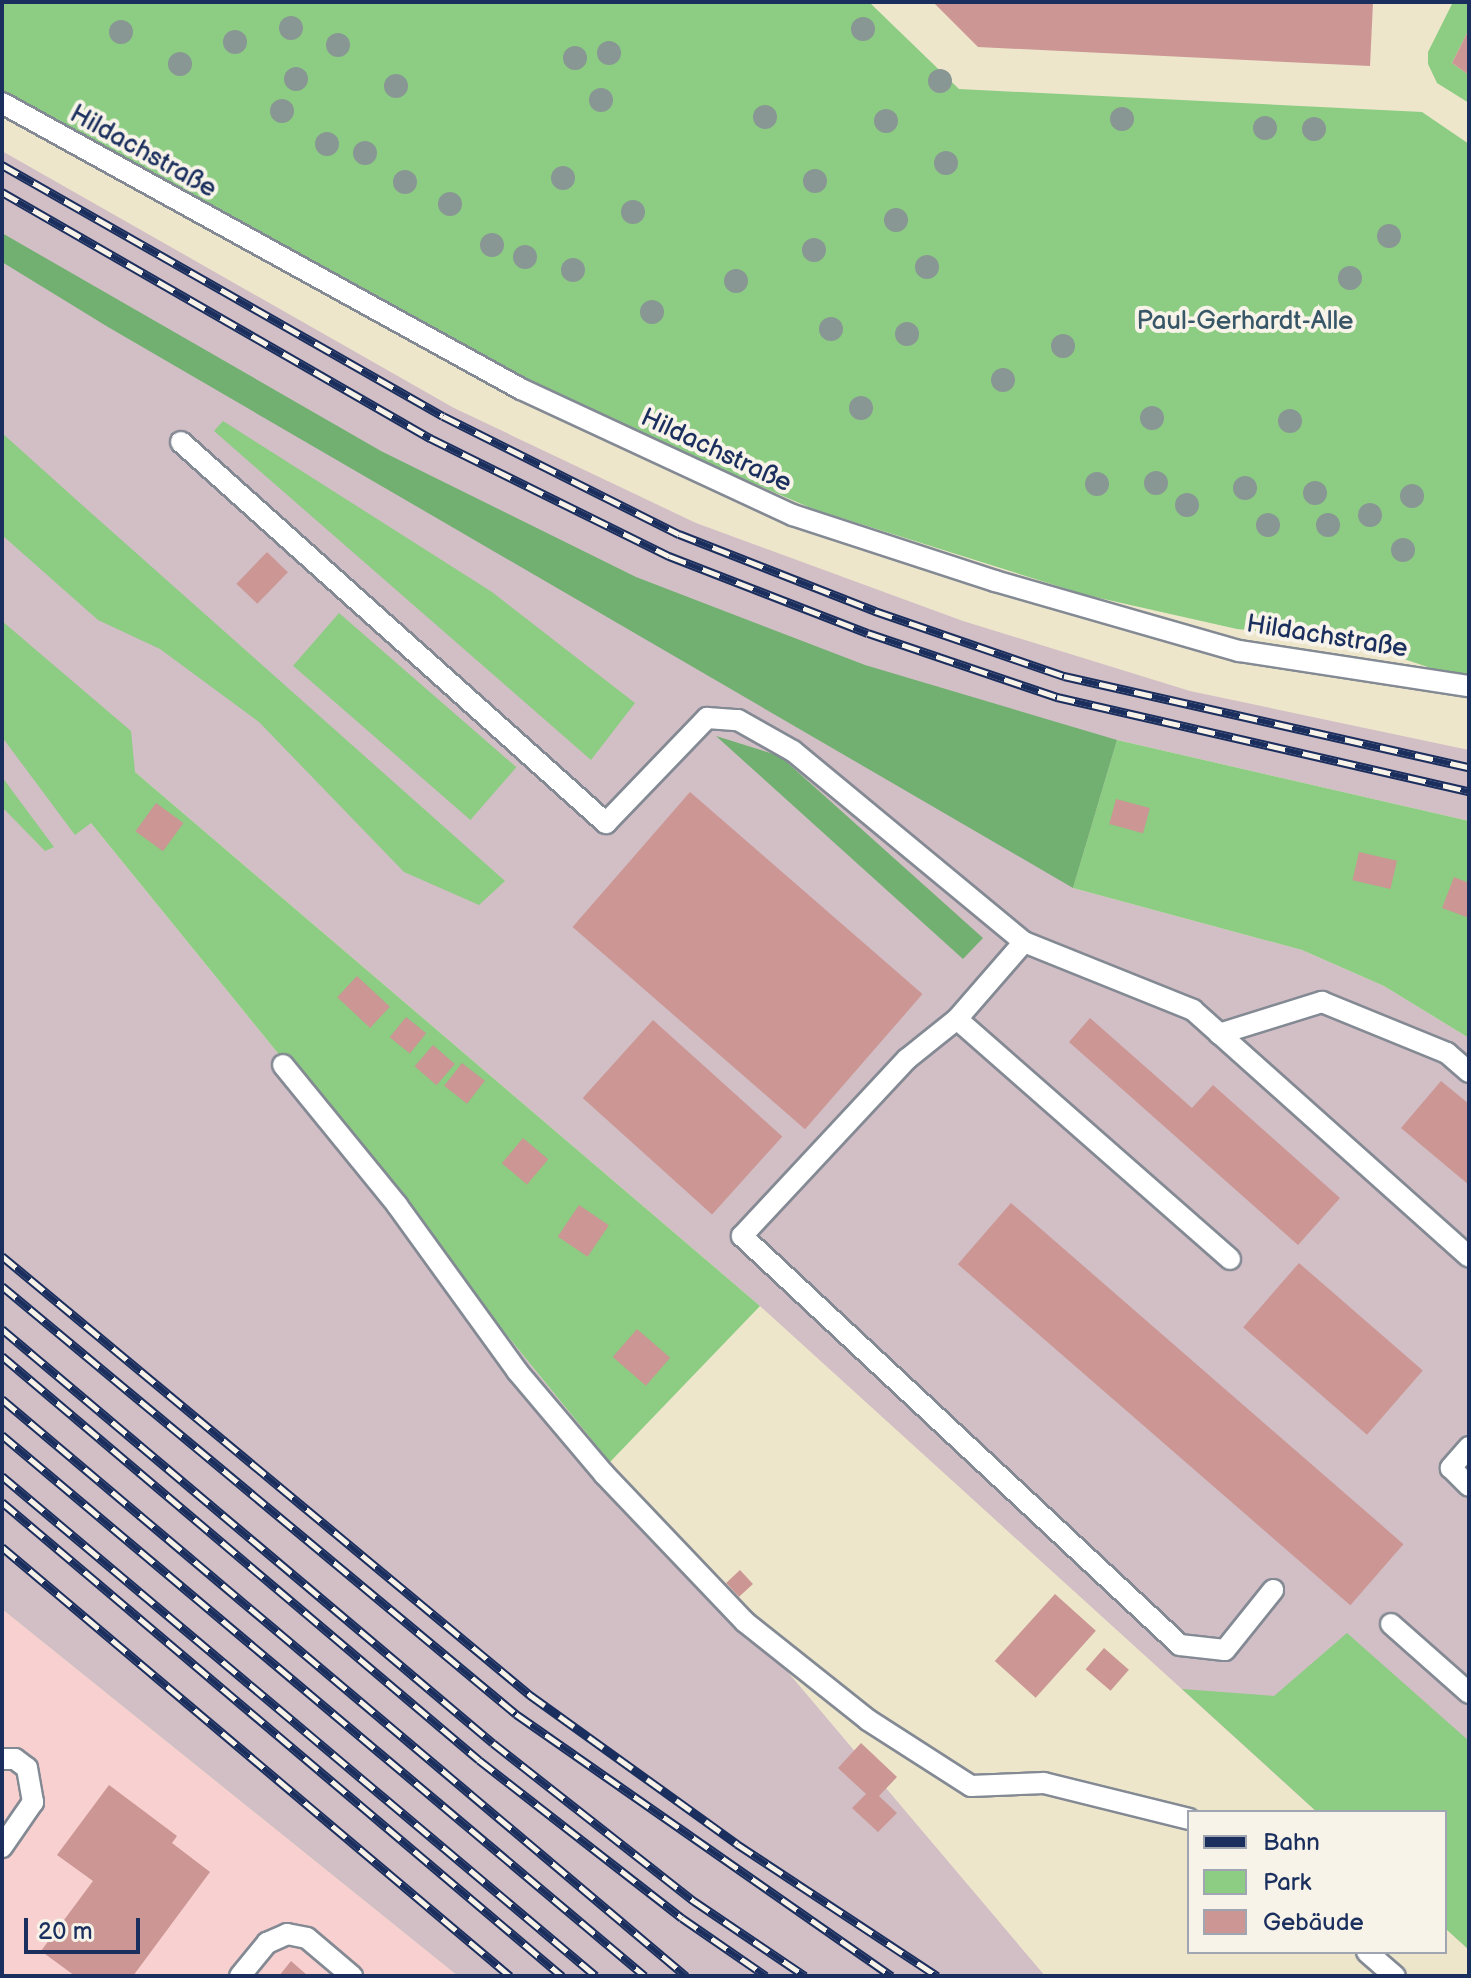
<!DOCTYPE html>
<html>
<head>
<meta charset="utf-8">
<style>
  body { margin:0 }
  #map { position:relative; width:1471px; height:1978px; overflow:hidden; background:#ede6cb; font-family:"Balsamiq Sans",sans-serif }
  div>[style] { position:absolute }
  .built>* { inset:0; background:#f7d0cf }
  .industrial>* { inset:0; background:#d2bec5 }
  .green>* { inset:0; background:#8ccc83; transform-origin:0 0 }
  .forest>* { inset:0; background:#71b071 }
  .building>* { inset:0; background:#cb9693; transform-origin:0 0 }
  .roads { filter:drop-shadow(2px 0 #848a94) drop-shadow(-2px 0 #848a94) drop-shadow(0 2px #848a94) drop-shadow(0 -2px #848a94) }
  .lane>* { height:20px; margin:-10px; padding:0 10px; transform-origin:10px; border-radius:10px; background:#fff }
  .rail>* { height:9px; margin-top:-4.5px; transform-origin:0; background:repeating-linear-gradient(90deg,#f7f3e8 0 18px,#1b2f5e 0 36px); box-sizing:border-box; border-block:2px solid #1b2f5e }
  .trees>* { width:24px; height:24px; margin:-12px; border-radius:50%; background:#899794 }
  span { translate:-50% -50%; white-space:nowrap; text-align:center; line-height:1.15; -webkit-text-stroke:8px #f7f3e8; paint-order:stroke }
  .street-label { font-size:26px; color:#1b2f5e }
  .park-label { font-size:26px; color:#375667 }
  .frame { position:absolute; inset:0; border:4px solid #1b2f5e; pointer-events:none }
  .legend { position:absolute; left:1187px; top:1810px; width:260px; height:144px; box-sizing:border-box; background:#f7f3e8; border:2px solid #9fa5b1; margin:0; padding:10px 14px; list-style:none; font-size:24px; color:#1b2f5e }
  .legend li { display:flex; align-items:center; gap:16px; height:40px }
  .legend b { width:40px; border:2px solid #9fa5b1 }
  .scale { position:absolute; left:24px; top:1918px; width:116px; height:36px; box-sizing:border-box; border:4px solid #1b2f5e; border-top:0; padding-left:10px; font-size:24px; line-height:28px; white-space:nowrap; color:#1b2f5e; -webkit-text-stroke:6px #f7f3e8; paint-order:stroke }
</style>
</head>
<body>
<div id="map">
  <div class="built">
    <i style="clip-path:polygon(2px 1609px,458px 1976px,2px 1976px)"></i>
  </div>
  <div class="industrial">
    <i style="clip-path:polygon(2px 151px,454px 408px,696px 523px,963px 621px,1190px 691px,1469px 750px,1469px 821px,1117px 740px,1073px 888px,1302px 950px,1384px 986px,1469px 1038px,1469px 1950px,1445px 1928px,1445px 1812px,1317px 1812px,760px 1306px,135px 772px,91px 823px,610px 1462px,1045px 1976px,458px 1976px,2px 1609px)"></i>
  </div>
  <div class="green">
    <i style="clip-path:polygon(2px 2px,869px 2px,959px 89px,1422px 112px,1469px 144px,1469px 681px,1348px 640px,1237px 629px,1086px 595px,813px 509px,580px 409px,2px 93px)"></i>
    <i style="clip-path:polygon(1453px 2px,1469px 2px,1469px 29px,1452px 63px,1469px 75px,1469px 103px,1437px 83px,1428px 64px,1428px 52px)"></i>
    <i style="clip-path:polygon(223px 421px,492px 592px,635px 703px,591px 760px,214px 431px)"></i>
    <i style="clip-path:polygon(2px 433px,81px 504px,505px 881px,479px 905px,404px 872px,259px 722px,160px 649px,98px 620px,2px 535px)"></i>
    <i style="left:339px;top:613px;width:235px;height:70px;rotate:41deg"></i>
    <i style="clip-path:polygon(2px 621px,131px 731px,135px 772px,760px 1306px,610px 1462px,91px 823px,75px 835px,2px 737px)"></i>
    <i style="clip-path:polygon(1117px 740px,1469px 821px,1469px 1038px,1384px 986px,1302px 950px,1073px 888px)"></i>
    <i style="clip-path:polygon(2px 777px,54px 847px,45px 851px,2px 807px)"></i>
    <i style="clip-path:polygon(1347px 1633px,1469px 1741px,1469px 1950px,1445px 1928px,1445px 1812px,1317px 1812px,1182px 1689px,1274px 1696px)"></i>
  </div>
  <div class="forest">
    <i style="clip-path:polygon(2px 233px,381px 451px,636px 577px,865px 665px,1117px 740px,1073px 888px,108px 327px,2px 262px)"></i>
    <i style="clip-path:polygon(716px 736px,780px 756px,983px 938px,963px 959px)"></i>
  </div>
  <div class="building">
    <i style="clip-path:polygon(933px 2px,1373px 2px,1370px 66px,978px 47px)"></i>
    <i style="clip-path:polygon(1469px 29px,1469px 75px,1452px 63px)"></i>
    <i style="left:267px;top:552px;width:29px;height:44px;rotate:44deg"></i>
    <i style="left:690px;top:792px;width:308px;height:179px;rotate:41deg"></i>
    <i style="left:1116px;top:799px;width:35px;height:26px;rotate:15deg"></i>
    <i style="left:156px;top:803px;width:34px;height:35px;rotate:36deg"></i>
    <i style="left:1359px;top:852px;width:39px;height:29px;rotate:13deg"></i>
    <i style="clip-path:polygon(1454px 877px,1469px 883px,1469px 918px,1442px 908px)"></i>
    <i style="left:357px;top:976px;width:45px;height:29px;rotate:43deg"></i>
    <i style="left:406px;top:1017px;width:26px;height:26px;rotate:39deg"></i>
    <i style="clip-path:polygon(1090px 1018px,1192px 1108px,1213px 1085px,1340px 1198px,1298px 1245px,1069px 1042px)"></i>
    <i style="left:653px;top:1020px;width:174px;height:105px;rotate:42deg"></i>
    <i style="left:433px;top:1045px;width:29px;height:28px;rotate:41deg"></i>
    <i style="left:462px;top:1063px;width:29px;height:29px;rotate:38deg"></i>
    <i style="clip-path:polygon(1441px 1081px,1469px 1104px,1469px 1185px,1401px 1128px)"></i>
    <i style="left:523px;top:1138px;width:33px;height:33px;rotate:40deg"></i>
    <i style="left:1011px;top:1203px;width:520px;height:81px;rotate:41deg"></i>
    <i style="left:579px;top:1205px;width:36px;height:38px;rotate:34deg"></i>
    <i style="left:1299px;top:1263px;width:164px;height:85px;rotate:41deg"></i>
    <i style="left:637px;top:1329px;width:44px;height:37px;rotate:41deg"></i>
    <i style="left:740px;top:1570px;width:19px;height:19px;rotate:47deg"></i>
    <i style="left:1055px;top:1594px;width:55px;height:90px;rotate:42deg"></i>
    <i style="left:1104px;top:1648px;width:33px;height:28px;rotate:41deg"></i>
    <i style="clip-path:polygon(861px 1743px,897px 1777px,879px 1796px,897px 1813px,878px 1832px,852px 1808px,866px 1794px,838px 1768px)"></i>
    <i style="clip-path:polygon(109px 1785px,177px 1836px,172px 1843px,210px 1872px,133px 1976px,75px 1976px,41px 1951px,93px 1881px,57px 1855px)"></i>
    <i style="clip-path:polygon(291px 1961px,308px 1976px,279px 1976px)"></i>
  </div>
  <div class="roads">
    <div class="lane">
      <i style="left:2px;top:103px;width:593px;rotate:28.86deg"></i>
      <i style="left:521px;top:389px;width:300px;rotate:24.9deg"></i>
      <i style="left:793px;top:515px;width:213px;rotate:18.1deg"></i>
      <i style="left:995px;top:581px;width:254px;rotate:16deg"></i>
      <i style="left:1239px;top:651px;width:233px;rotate:8.7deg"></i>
      <i style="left:181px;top:442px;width:571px;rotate:41.88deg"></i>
      <i style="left:606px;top:823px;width:146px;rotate:-46.1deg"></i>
      <i style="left:707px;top:718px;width:31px;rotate:4deg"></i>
      <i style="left:738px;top:720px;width:63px;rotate:29.4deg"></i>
      <i style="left:793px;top:751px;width:300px;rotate:39.6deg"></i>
      <i style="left:957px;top:1019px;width:64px;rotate:141.3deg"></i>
      <i style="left:907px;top:1059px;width:242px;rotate:133deg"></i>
      <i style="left:742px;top:1236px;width:599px;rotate:43.04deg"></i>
      <i style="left:1180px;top:1645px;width:45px;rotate:6.3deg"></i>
      <i style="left:1225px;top:1650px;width:77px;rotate:-51.3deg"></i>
      <i style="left:1219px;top:1034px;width:108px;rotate:-17.3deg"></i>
      <i style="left:1322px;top:1002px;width:135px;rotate:22.2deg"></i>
      <i style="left:1447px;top:1053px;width:29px;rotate:41deg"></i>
      <i style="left:283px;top:1065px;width:181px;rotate:50.8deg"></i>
      <i style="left:397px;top:1205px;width:205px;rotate:54.1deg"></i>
      <i style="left:517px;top:1371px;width:135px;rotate:49.8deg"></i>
      <i style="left:604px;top:1474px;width:204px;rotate:46.4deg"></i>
      <i style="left:745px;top:1622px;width:157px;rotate:38.5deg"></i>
      <i style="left:868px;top:1720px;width:122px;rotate:32.7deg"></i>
      <i style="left:971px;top:1786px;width:73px;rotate:-2.4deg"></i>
      <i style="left:1044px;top:1783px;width:149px;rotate:13.9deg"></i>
      <i style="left:1230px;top:1259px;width:363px;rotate:-138.7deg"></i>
      <i style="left:957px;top:1019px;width:102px;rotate:-49deg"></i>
      <i style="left:1024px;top:942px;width:182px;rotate:21.9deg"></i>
      <i style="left:1193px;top:1010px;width:370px;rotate:41.8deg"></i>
      <i style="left:1469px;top:1447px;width:28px;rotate:131deg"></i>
      <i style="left:1451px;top:1468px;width:25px;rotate:45deg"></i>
      <i style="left:1391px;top:1624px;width:104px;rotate:41.5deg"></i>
      <i style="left:2px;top:1759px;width:13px"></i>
      <i style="left:15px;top:1759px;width:15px;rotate:37deg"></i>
      <i style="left:27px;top:1768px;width:35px;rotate:80deg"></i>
      <i style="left:33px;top:1802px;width:55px;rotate:124.6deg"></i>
      <i style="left:1367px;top:1952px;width:37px;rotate:41deg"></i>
      <i style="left:240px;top:1976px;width:43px;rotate:-50.7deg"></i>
      <i style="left:267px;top:1943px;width:22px;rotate:-24deg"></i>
      <i style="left:287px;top:1934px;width:20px;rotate:11deg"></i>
      <i style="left:307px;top:1938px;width:59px;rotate:40.2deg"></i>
    </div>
  </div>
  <div class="rail">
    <i style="left:2px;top:165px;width:507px;rotate:29.65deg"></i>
    <i style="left:443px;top:416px;width:264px;rotate:26.6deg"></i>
    <i style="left:679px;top:534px;width:211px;rotate:21.4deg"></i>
    <i style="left:875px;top:611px;width:200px;rotate:19deg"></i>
    <i style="left:1064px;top:676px;width:415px;rotate:12.7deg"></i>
    <i style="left:2px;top:192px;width:494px;rotate:29.9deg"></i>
    <i style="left:430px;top:438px;width:267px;rotate:26.3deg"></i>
    <i style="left:669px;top:556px;width:213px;rotate:21.2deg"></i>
    <i style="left:868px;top:633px;width:200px;rotate:18.7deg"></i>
    <i style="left:1057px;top:697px;width:423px;rotate:12.9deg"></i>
    <i style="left:2px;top:1256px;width:687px;rotate:39.74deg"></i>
    <i style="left:530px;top:1695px;width:255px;rotate:35.7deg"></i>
    <i style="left:737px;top:1844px;width:240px;rotate:33.4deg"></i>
    <i style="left:2px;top:1286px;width:669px;rotate:39.78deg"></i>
    <i style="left:516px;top:1714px;width:458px;rotate:34.9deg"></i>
    <i style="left:2px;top:1329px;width:642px;rotate:40.14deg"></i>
    <i style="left:493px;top:1743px;width:256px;rotate:38.2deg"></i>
    <i style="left:694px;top:1901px;width:134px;rotate:34deg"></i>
    <i style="left:2px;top:1356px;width:625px;rotate:40.26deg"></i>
    <i style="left:479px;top:1760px;width:257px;rotate:37.9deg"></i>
    <i style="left:682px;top:1918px;width:102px;rotate:34.6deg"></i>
    <i style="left:2px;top:1399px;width:895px;rotate:40.15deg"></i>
    <i style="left:2px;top:1435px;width:840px;rotate:40.08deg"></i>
    <i style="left:2px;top:1476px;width:776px;rotate:40.09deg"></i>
    <i style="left:2px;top:1502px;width:734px;rotate:40.25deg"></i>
    <i style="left:2px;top:1547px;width:665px;rotate:40.18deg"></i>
  </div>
  <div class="trees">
    <i style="left:291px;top:28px"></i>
    <i style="left:863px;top:29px"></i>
    <i style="left:121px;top:32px"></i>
    <i style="left:235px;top:42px"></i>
    <i style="left:338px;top:45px"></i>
    <i style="left:609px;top:53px"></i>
    <i style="left:575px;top:58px"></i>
    <i style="left:180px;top:64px"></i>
    <i style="left:296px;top:79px"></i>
    <i style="left:940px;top:81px"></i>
    <i style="left:396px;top:86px"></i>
    <i style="left:601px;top:100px"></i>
    <i style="left:282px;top:111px"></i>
    <i style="left:765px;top:117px"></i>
    <i style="left:1122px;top:119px"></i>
    <i style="left:886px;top:121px"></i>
    <i style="left:1265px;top:128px"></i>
    <i style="left:1314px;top:129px"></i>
    <i style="left:327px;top:144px"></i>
    <i style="left:365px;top:153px"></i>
    <i style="left:946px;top:163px"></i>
    <i style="left:563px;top:178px"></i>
    <i style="left:815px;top:181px"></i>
    <i style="left:405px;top:182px"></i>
    <i style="left:450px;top:204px"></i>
    <i style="left:633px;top:212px"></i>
    <i style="left:896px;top:220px"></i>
    <i style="left:1389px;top:236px"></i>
    <i style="left:492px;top:245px"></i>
    <i style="left:814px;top:250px"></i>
    <i style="left:525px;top:257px"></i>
    <i style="left:927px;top:267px"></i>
    <i style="left:573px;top:270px"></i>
    <i style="left:1350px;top:278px"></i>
    <i style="left:736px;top:281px"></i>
    <i style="left:652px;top:312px"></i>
    <i style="left:831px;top:329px"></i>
    <i style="left:907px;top:334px"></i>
    <i style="left:1063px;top:346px"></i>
    <i style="left:1003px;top:380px"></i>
    <i style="left:861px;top:408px"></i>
    <i style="left:1152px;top:418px"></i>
    <i style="left:1290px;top:421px"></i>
    <i style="left:1156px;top:483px"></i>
    <i style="left:1097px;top:484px"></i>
    <i style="left:1245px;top:488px"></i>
    <i style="left:1315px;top:493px"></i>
    <i style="left:1412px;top:496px"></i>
    <i style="left:1187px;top:505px"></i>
    <i style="left:1370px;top:515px"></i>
    <i style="left:1268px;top:525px"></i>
    <i style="left:1328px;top:525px"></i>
    <i style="left:1403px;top:550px"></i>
  </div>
  <div class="street-label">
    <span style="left:143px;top:152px;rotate:29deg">Hildachstraße</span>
    <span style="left:716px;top:451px;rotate:25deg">Hildachstraße</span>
    <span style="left:1327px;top:637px;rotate:9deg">Hildachstraße</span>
  </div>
  <div class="park-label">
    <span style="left:1245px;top:322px">Paul-Gerhardt-Alle</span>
  </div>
  <div class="frame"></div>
  <ul class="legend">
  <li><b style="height:10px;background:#1b2f5e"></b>Bahn</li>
  <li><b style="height:22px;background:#8ccc83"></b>Park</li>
  <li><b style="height:22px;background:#cb9693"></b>Gebäude</li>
  </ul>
  <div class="scale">20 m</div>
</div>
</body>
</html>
